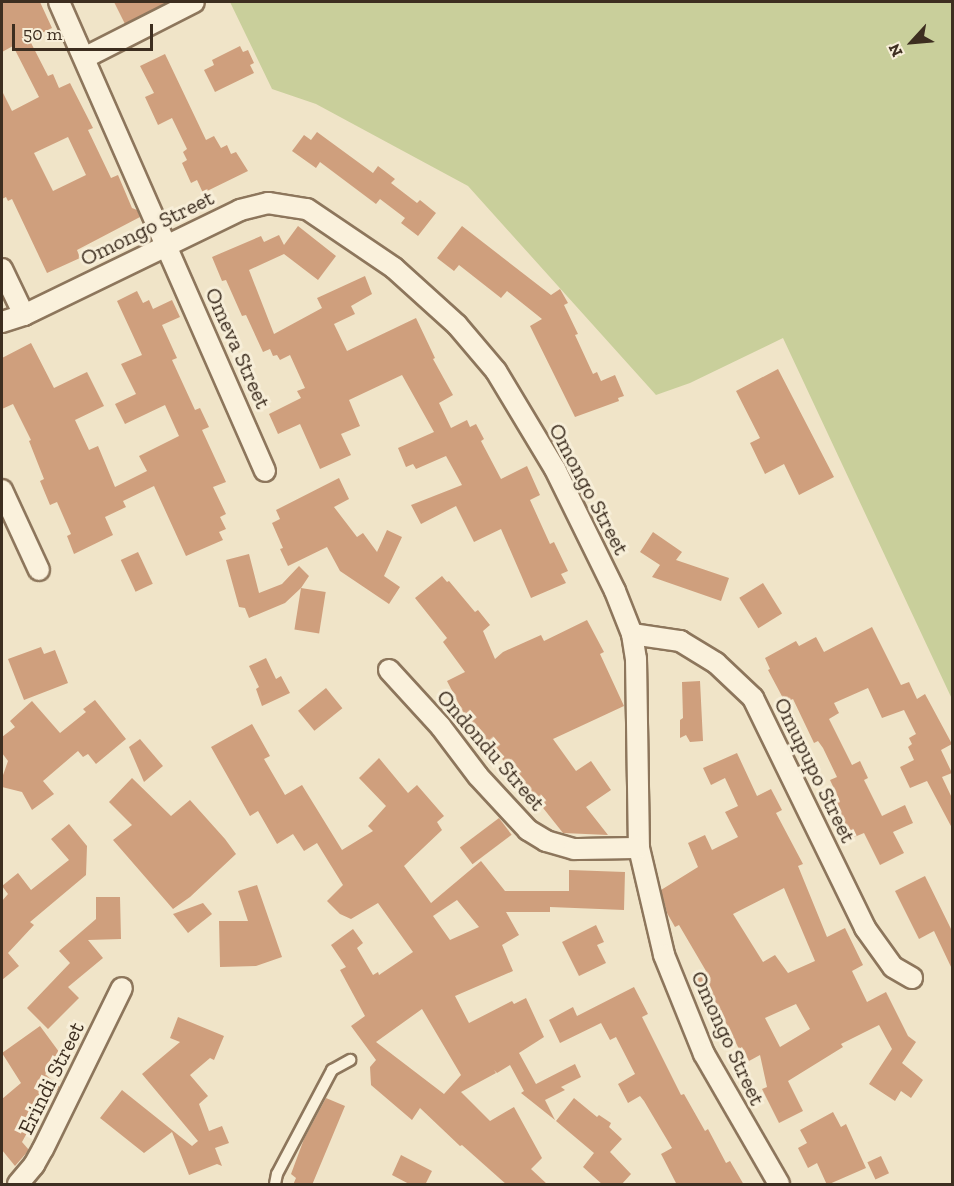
<!DOCTYPE html>
<html>
<head>
<meta charset="utf-8">
<style>
  body { margin:0 }
  #map { position:relative; width:954px; height:1186px; overflow:hidden; background:#f0e4c8; font-family:"Zilla Slab",serif }
  div>[style] { position:absolute }
  .green>* { inset:0; background:#c9cf9b }
  .building>* { inset:0; background:#cf9f7d; transform-origin:0 0 }
  .roads { filter:drop-shadow(2px 0 #8d765c) drop-shadow(-2px 0 #8d765c) drop-shadow(0 2px #8d765c) drop-shadow(0 -2px #8d765c) }
  .service>* { height:10px; margin:-5px; padding:0 5px; transform-origin:5px; border-radius:5px; background:#faf1dc }
  .minor>* { height:20px; margin:-10px; padding:0 10px; transform-origin:10px; border-radius:10px; background:#faf1dc }
  span { translate:-50% -50%; white-space:nowrap; text-align:center; line-height:1.15; -webkit-text-stroke:6px #f7eed8; paint-order:stroke }
  .street-label { font-size:22px; color:#3d2e20 }
  .frame { position:absolute; inset:0; border:3px solid #3d2e20; pointer-events:none }
  .north { position:absolute; left:882px; top:12px; width:60px; height:60px; -webkit-text-stroke:4px #f7eed8; paint-order:stroke; rotate:244deg; font-size:16px; font-weight:700; line-height:24px; text-align:center; color:#3d2e20 }
  .north::after { content:''; display:block; margin:auto; width:21px; height:27px; background:#3d2e20; clip-path:polygon(50% 0,100% 100%,50% 72%,0 100%) }
  .scale { position:absolute; left:12px; top:24px; width:141px; height:27px; box-sizing:border-box; border:3px solid #3d2e20; border-top:0; padding-left:8px; font-size:18px; line-height:21px; white-space:nowrap; color:#3d2e20; -webkit-text-stroke:4px #f7eed8; paint-order:stroke }
</style>
</head>
<body>
<div id="map">
  <div class="green">
    <i style="clip-path:polygon(230px 2px,952px 2px,952px 699px,783px 338px,690px 383px,656px 395px,468px 186px,316px 104px,272px 89px)"></i>
  </div>
  <div class="building">
    <i style="clip-path:polygon(evenodd,2px 2px,40px 2px,52px 28px,29px 39px,48px 76px,53px 74px,59px 88px,70px 83px,93px 128px,88px 130px,111px 178px,118px 175px,132px 208px,137px 210px,140px 217px,77px 250px,80px 258px,47px 273px,12px 199px,8px 201px,6px 197px,2px 199px,2px 91px,12px 111px,39px 97px,13px 46px,2px 52px,2px 2px,68px 137px,86px 175px,53px 191px,34px 153px,68px 137px)"></i>
    <i style="clip-path:polygon(114px 2px,169px 2px,125px 24px)"></i>
    <i style="clip-path:polygon(240px 46px,243px 52px,248px 50px,254px 63px,250px 65px,254px 73px,215px 92px,204px 70px,214px 65px,212px 60px)"></i>
    <i style="clip-path:polygon(165px 54px,206px 140px,214px 136px,221px 148px,227px 145px,231px 154px,236px 152px,248px 171px,203px 193px,197px 180px,191px 183px,182px 163px,187px 160px,183px 152px,187px 149px,172px 118px,158px 125px,145px 97px,154px 93px,140px 66px)"></i>
    <i style="clip-path:polygon(317px 132px,373px 173px,378px 166px,395px 179px,391px 183px,417px 203px,420px 200px,436px 213px,418px 236px,401px 223px,405px 218px,380px 199px,376px 204px,320px 162px,316px 168px,292px 151px,304px 135px,311px 140px)"></i>
    <i style="clip-path:polygon(298px 226px,336px 256px,318px 280px,284px 254px,249px 270px,274px 334px,322px 308px,317px 298px,365px 276px,372px 294px,351px 306px,355px 314px,334px 324px,347px 351px,416px 318px,435px 358px,433px 359px,453px 395px,439px 403px,451px 428px,467px 420px,470px 427px,476px 424px,484px 439px,481px 441px,501px 479px,527px 466px,540px 495px,530px 500px,550px 544px,554px 542px,568px 571px,561px 574px,566px 583px,531px 598px,501px 529px,474px 542px,456px 506px,421px 524px,411px 505px,462px 485px,446px 456px,416px 469px,413px 464px,406px 467px,398px 448px,434px 432px,402px 375px,349px 400px,360px 426px,341px 434px,351px 455px,320px 469px,300px 424px,278px 434px,269px 414px,301px 398px,297px 391px,305px 388px,290px 355px,280px 360px,277px 355px,273px 356px,270px 349px,263px 352px,246px 315px,242px 316px,226px 280px,222px 281px,212px 257px,261px 236px,264px 242px,279px 235px,284px 245px)"></i>
    <i style="clip-path:polygon(462px 226px,551px 295px,560px 289px,568px 303px,564px 305px,578px 334px,575px 335px,593px 374px,597px 372px,601px 381px,615px 375px,624px 396px,618px 398px,619px 401px,575px 417px,530px 326px,542px 319px,507px 291px,501px 298px,459px 265px,454px 271px,437px 258px)"></i>
    <i style="clip-path:polygon(137px 291px,143px 303px,149px 300px,153px 309px,172px 300px,180px 317px,162px 325px,177px 358px,172px 360px,195px 410px,200px 408px,209px 427px,202px 430px,226px 482px,213px 487px,226px 514px,220px 517px,226px 529px,219px 532px,223px 540px,186px 556px,154px 486px,123px 501px,126px 507px,105px 517px,113px 535px,74px 554px,67px 536px,71px 534px,57px 502px,50px 505px,40px 481px,44px 479px,29px 441px,31px 440px,13px 404px,2px 409px,2px 358px,31px 343px,54px 388px,87px 372px,104px 406px,75px 420px,89px 450px,98px 446px,115px 487px,147px 471px,139px 456px,179px 436px,165px 405px,125px 424px,115px 404px,136px 394px,121px 364px,142px 355px,117px 301px)"></i>
    <i style="clip-path:polygon(778px 369px,834px 477px,799px 495px,784px 464px,765px 474px,750px 443px,760px 438px,736px 391px)"></i>
    <i style="clip-path:polygon(339px 478px,349px 499px,334px 507px,357px 537px,363px 533px,377px 552px,387px 530px,402px 537px,384px 576px,400px 587px,389px 604px,340px 571px,327px 547px,288px 566px,280px 549px,283px 548px,272px 523px,280px 519px,276px 510px)"></i>
    <i style="clip-path:polygon(653px 532px,682px 552px,676px 560px,729px 578px,721px 601px,652px 577px,660px 565px,640px 552px)"></i>
    <i style="left:138px;top:552px;width:35px;height:19px;rotate:65deg"></i>
    <i style="clip-path:polygon(249px 554px,259px 593px,282px 584px,299px 566px,309px 576px,301px 588px,285px 603px,249px 618px,245px 608px,239px 607px,226px 560px)"></i>
    <i style="clip-path:polygon(442px 576px,447px 582px,449px 581px,475px 612px,478px 610px,490px 625px,483px 631px,495px 659px,503px 652px,541px 635px,544px 641px,587px 620px,604px 652px,600px 654px,624px 706px,553px 739px,576px 771px,591px 761px,611px 790px,586px 807px,608px 835px,563px 833px,528px 789px,526px 791px,494px 748px,484px 753px,447px 681px,465px 672px,443px 642px,447px 638px,415px 598px)"></i>
    <i style="left:763px;top:583px;width:36px;height:28px;rotate:58deg"></i>
    <i style="left:301px;top:588px;width:25px;height:42px;rotate:9deg"></i>
    <i style="clip-path:polygon(872px 627px,901px 685px,909px 682px,917px 699px,925px 694px,952px 744px,941px 750px,952px 773px,942px 777px,952px 798px,952px 828px,927px 781px,910px 788px,900px 767px,914px 760px,908px 747px,912px 744px,909px 738px,916px 734px,904px 710px,882px 718px,868px 688px,834px 703px,839px 713px,829px 719px,852px 765px,860px 761px,868px 778px,864px 780px,882px 816px,905px 805px,913px 823px,893px 832px,904px 853px,880px 865px,864px 833px,852px 838px,835px 801px,839px 799px,830px 780px,837px 777px,823px 748px,818px 741px,814px 743px,793px 699px,787px 702px,784px 700px,768px 670px,770px 669px,765px 658px,796px 641px,799px 646px,816px 637px,824px 652px)"></i>
    <i style="clip-path:polygon(41px 647px,44px 654px,55px 650px,68px 683px,24px 700px,8px 659px)"></i>
    <i style="clip-path:polygon(266px 658px,276px 679px,281px 676px,290px 693px,262px 706px,256px 689px,259px 687px,249px 666px)"></i>
    <i style="clip-path:polygon(700px 681px,703px 741px,690px 742px,686px 735px,680px 738px,680px 720px,683px 718px,682px 682px)"></i>
    <i style="left:326px;top:688px;width:26px;height:36px;rotate:51deg"></i>
    <i style="clip-path:polygon(95px 700px,126px 739px,96px 764px,88px 754px,83px 757px,78px 751px,43px 781px,54px 794px,32px 810px,22px 792px,2px 787px,2px 778px,8px 761px,2px 753px,2px 737px,15px 727px,10px 721px,32px 701px,60px 733px,86px 712px,83px 709px)"></i>
    <i style="clip-path:polygon(evenodd,252px 724px,270px 756px,264px 759px,285px 795px,302px 785px,342px 850px,373px 831px,368px 826px,386px 806px,359px 778px,379px 758px,408px 793px,417px 785px,444px 816px,437px 822px,442px 830px,404px 866px,431px 903px,481px 861px,505px 891px,569px 891px,569px 870px,625px 872px,624px 910px,550px 907px,550px 912px,506px 912px,519px 935px,502px 945px,513px 971px,455px 996px,469px 1023px,512px 1001px,514px 1004px,526px 998px,544px 1037px,519px 1053px,536px 1084px,575px 1064px,581px 1077px,561px 1087px,565px 1090px,545px 1100px,555px 1120px,521px 1093px,524px 1091px,510px 1065px,497px 1073px,494px 1070px,496px 1073px,461px 1092px,490px 1121px,514px 1107px,542px 1158px,531px 1169px,548px 1185px,507px 1185px,462px 1145px,460px 1146px,420px 1108px,412px 1120px,371px 1085px,370px 1067px,376px 1060px,351px 1026px,365px 1016px,340px 970px,346px 967px,331px 945px,353px 929px,363px 943px,357px 948px,373px 975px,378px 972px,379px 975px,413px 952px,378px 903px,351px 919px,340px 914px,327px 901px,343px 885px,317px 843px,304px 851px,293px 834px,277px 844px,258px 811px,250px 816px,211px 747px,252px 724px,457px 900px,479px 927px,450px 940px,433px 916px,457px 900px,252px 724px,422px 1009px,461px 1075px,444px 1094px,376px 1042px,422px 1009px)"></i>
    <i style="clip-path:polygon(140px 739px,163px 766px,144px 782px,129px 747px)"></i>
    <i style="clip-path:polygon(evenodd,737px 753px,757px 796px,771px 789px,782px 810px,776px 813px,803px 864px,798px 866px,827px 937px,845px 928px,863px 965px,852px 971px,867px 1002px,886px 992px,908px 1036px,916px 1042px,902px 1063px,923px 1080px,911px 1098px,901px 1091px,895px 1101px,869px 1084px,892px 1049px,879px 1025px,841px 1044px,843px 1047px,788px 1081px,803px 1111px,779px 1123px,762px 1089px,767px 1087px,760px 1055px,749px 1061px,742px 1047px,739px 1049px,710px 991px,700px 995px,691px 978px,706px 971px,679px 925px,675px 927px,667px 913px,661px 890px,698px 867px,688px 843px,705px 835px,712px 850px,738px 837px,725px 812px,738px 806px,725px 778px,711px 785px,703px 768px,737px 753px,784px 888px,815px 961px,788px 973px,775px 955px,763px 962px,733px 914px,784px 888px,737px 753px,796px 1004px,810px 1029px,780px 1047px,765px 1018px,796px 1004px)"></i>
    <i style="clip-path:polygon(132px 778px,171px 816px,190px 800px,225px 839px,236px 854px,190px 897px,173px 909px,113px 840px,132px 825px,109px 802px)"></i>
    <i style="left:499px;top:818px;width:21px;height:49px;rotate:53deg"></i>
    <i style="clip-path:polygon(69px 824px,87px 846px,86px 875px,30px 922px,34px 925px,8px 953px,19px 966px,2px 980px,2px 901px,8px 894px,2px 886px,18px 873px,31px 890px,69px 860px,51px 839px)"></i>
    <i style="clip-path:polygon(925px 876px,952px 931px,952px 969px,934px 931px,919px 939px,895px 891px)"></i>
    <i style="clip-path:polygon(257px 885px,282px 957px,256px 966px,220px 967px,219px 921px,248px 921px,238px 891px)"></i>
    <i style="clip-path:polygon(96px 897px,120px 897px,121px 939px,88px 940px,103px 958px,68px 987px,79px 998px,48px 1029px,27px 1008px,70px 963px,59px 951px,96px 919px)"></i>
    <i style="clip-path:polygon(203px 903px,212px 914px,188px 933px,173px 914px)"></i>
    <i style="clip-path:polygon(596px 925px,604px 942px,597px 945px,606px 963px,579px 976px,562px 942px)"></i>
    <i style="clip-path:polygon(634px 987px,648px 1014px,642px 1017px,681px 1095px,684px 1094px,705px 1131px,708px 1129px,726px 1163px,730px 1161px,744px 1185px,677px 1185px,661px 1154px,672px 1148px,644px 1101px,640px 1096px,628px 1103px,618px 1084px,635px 1074px,616px 1037px,610px 1040px,601px 1023px,560px 1043px,549px 1020px,573px 1007px,577px 1016px)"></i>
    <i style="clip-path:polygon(178px 1017px,224px 1036px,214px 1060px,210px 1058px,190px 1075px,208px 1096px,199px 1104px,209px 1131px,222px 1126px,229px 1143px,215px 1148px,222px 1166px,217px 1164px,189px 1175px,172px 1132px,144px 1153px,100px 1118px,122px 1090px,192px 1146px,198px 1141px,142px 1074px,180px 1042px,170px 1038px)"></i>
    <i style="clip-path:polygon(40px 1026px,65px 1060px,45px 1074px,60px 1087px,43px 1107px,22px 1124px,28px 1131px,22px 1142px,29px 1150px,15px 1166px,2px 1150px,2px 1099px,21px 1083px,2px 1053px)"></i>
    <i style="clip-path:polygon(326px 1098px,345px 1106px,312px 1185px,293px 1185px,296px 1178px,291px 1174px,304px 1139px)"></i>
    <i style="clip-path:polygon(574px 1098px,597px 1117px,599px 1115px,611px 1123px,609px 1127px,622px 1139px,610px 1152px,631px 1174px,621px 1185px,603px 1185px,583px 1167px,594px 1153px,556px 1121px)"></i>
    <i style="clip-path:polygon(833px 1112px,841px 1127px,846px 1124px,866px 1168px,827px 1185px,817px 1163px,808px 1168px,798px 1148px,807px 1143px,800px 1130px)"></i>
    <i style="clip-path:polygon(401px 1155px,432px 1171px,425px 1185px,411px 1185px,392px 1175px)"></i>
    <i style="left:881px;top:1156px;width:19px;height:15px;rotate:65deg"></i>
  </div>
  <div class="roads">
    <div class="service">
      <i style="left:275px;top:1184px;width:10px;rotate:-79deg"></i>
      <i style="left:277px;top:1174px;width:118px;rotate:-62.1deg"></i>
      <i style="left:332px;top:1070px;width:21px;rotate:-29deg"></i>
    </div>
    <div class="minor">
      <i style="left:59px;top:2px;width:512px;rotate:66.29deg"></i>
      <i style="left:86px;top:57px;width:121px;rotate:-27deg"></i>
      <i style="left:2px;top:269px;width:51px;rotate:64.4deg"></i>
      <i style="left:2px;top:322px;width:23px;rotate:-18deg"></i>
      <i style="left:24px;top:315px;width:240px;rotate:-25.9deg"></i>
      <i style="left:240px;top:210px;width:29px;rotate:-14deg"></i>
      <i style="left:268px;top:203px;width:39px;rotate:9deg"></i>
      <i style="left:307px;top:209px;width:105px;rotate:34.1deg"></i>
      <i style="left:394px;top:268px;width:85px;rotate:42.1deg"></i>
      <i style="left:457px;top:325px;width:60px;rotate:49.7deg"></i>
      <i style="left:496px;top:371px;width:114px;rotate:59deg"></i>
      <i style="left:555px;top:469px;width:136px;rotate:63.8deg"></i>
      <i style="left:615px;top:591px;width:46px;rotate:68.4deg"></i>
      <i style="left:632px;top:634px;width:25px;rotate:81deg"></i>
      <i style="left:636px;top:659px;width:189px;rotate:89.1deg"></i>
      <i style="left:639px;top:848px;width:110px;rotate:76.8deg"></i>
      <i style="left:664px;top:955px;width:107px;rotate:68deg"></i>
      <i style="left:704px;top:1054px;width:150px;rotate:60deg"></i>
      <i style="left:2px;top:490px;width:88px;rotate:65.2deg"></i>
      <i style="left:632px;top:634px;width:49px;rotate:8.3deg"></i>
      <i style="left:680px;top:641px;width:42px;rotate:31.4deg"></i>
      <i style="left:716px;top:663px;width:51px;rotate:43.4deg"></i>
      <i style="left:753px;top:698px;width:256px;rotate:64deg"></i>
      <i style="left:865px;top:928px;width:48px;rotate:54.3deg"></i>
      <i style="left:893px;top:967px;width:22px;rotate:30deg"></i>
      <i style="left:389px;top:670px;width:77px;rotate:47.6deg"></i>
      <i style="left:441px;top:727px;width:61px;rotate:52.9deg"></i>
      <i style="left:478px;top:776px;width:74px;rotate:47.2deg"></i>
      <i style="left:528px;top:830px;width:21px;rotate:31deg"></i>
      <i style="left:546px;top:841px;width:29px;rotate:16deg"></i>
      <i style="left:574px;top:849px;width:65px;rotate:-0.9deg"></i>
      <i style="left:18px;top:1184px;width:25px;rotate:-50deg"></i>
      <i style="left:34px;top:1165px;width:18px;rotate:-61deg"></i>
      <i style="left:43px;top:1149px;width:179px;rotate:-63.9deg"></i>
    </div>
  </div>
  <div class="street-label">
    <span style="left:147px;top:228px;rotate:-26deg">Omongo Street</span>
    <span style="left:238px;top:348px;rotate:66deg">Omeva Street</span>
    <span style="left:589px;top:489px;rotate:62deg">Omongo Street</span>
    <span style="left:491px;top:750px;rotate:49deg">Ondondu Street</span>
    <span style="left:815px;top:770px;rotate:64deg">Omupupo Street</span>
    <span style="left:728px;top:1038px;rotate:65deg">Omongo Street</span>
    <span style="left:51px;top:1078px;rotate:-64deg">Erindi Street</span>
  </div>
  <div class="frame"></div>
  <div class="north">N</div>
  <div class="scale">50 m</div>
</div>
</body>
</html>
